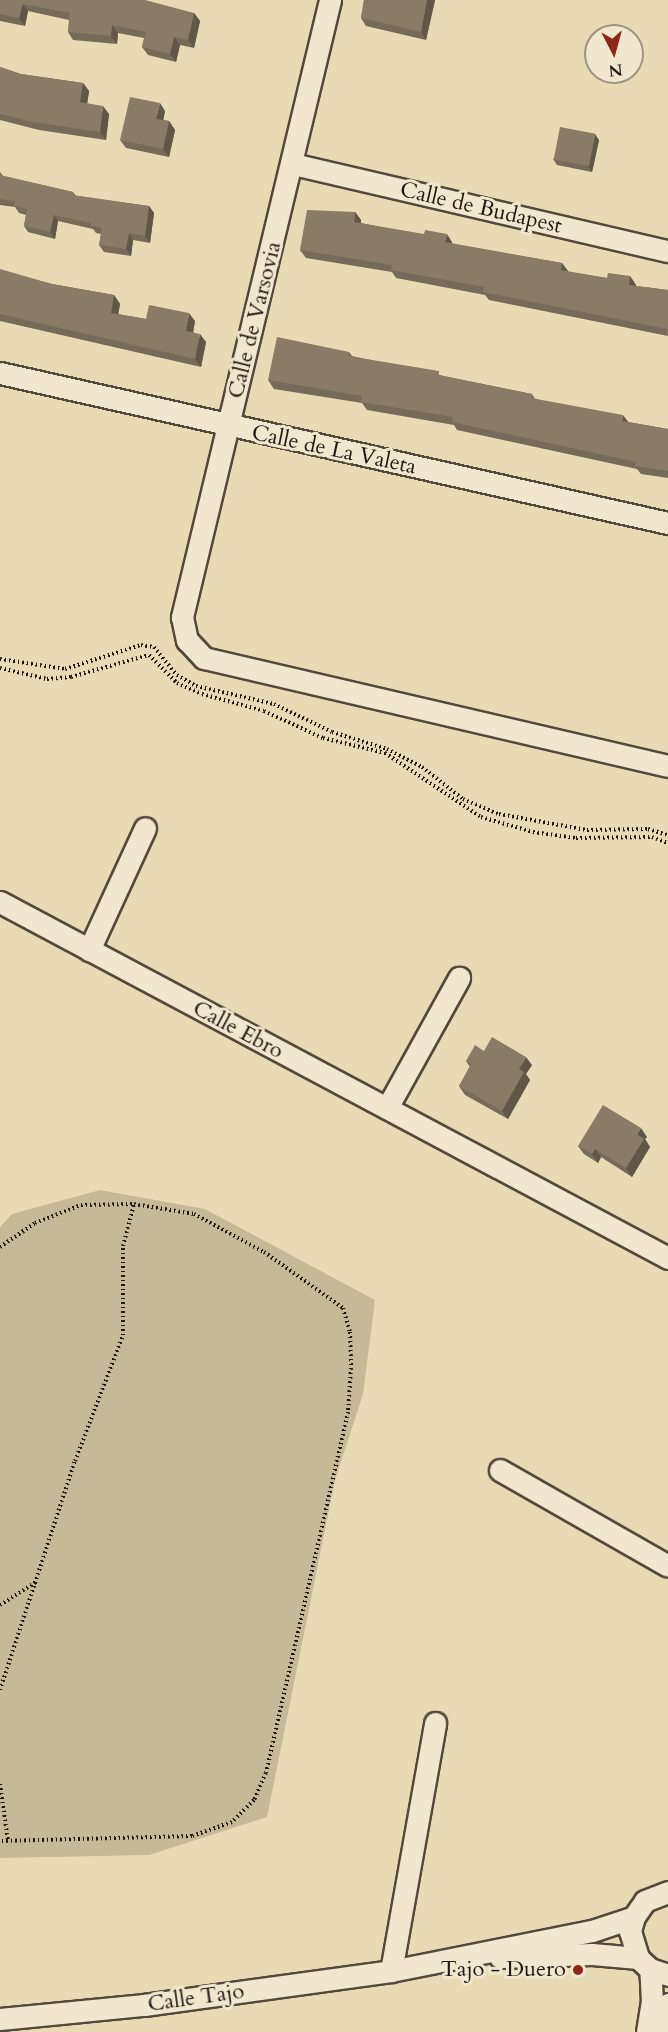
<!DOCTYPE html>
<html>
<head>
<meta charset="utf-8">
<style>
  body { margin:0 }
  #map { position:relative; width:668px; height:2032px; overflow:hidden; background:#e8dab4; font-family:Cardo,serif }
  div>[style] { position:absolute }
  .green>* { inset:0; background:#c6b998 }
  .path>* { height:4px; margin-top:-2px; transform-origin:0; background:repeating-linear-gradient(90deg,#221711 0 1.5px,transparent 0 4.5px) }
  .roads { filter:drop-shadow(2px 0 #54483a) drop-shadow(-2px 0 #54483a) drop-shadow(0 2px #54483a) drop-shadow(0 -2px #54483a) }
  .minor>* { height:21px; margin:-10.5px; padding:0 10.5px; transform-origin:10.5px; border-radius:10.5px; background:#f0e7ce }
  .wall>* { inset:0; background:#766b58 }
  .shaded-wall>* { inset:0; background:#605747 }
  .building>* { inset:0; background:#897c66; transform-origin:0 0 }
  .dots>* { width:16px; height:16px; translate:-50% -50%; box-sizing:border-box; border:3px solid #f0e7ce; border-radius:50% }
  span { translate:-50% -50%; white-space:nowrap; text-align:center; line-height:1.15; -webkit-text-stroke:6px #f0e7ce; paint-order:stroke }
  .street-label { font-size:22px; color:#221711 }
  .poi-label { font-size:22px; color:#221711 }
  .right { translate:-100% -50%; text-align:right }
  .north { position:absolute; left:584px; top:24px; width:60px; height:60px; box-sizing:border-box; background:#f0e7ce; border:2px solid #9e9482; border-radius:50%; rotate:174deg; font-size:16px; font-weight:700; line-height:24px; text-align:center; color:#221711 }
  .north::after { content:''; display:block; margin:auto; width:21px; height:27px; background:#8f2418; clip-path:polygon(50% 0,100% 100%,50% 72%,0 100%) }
</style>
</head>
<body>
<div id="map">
  <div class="green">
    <i style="clip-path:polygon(100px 1190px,205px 1209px,375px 1300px,363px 1394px,335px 1480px,267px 1817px,149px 1855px,0 1858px,0 1227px,12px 1214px)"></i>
  </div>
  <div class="path">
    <i style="left:0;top:659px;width:66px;rotate:8.7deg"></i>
    <i style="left:65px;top:669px;width:80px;rotate:-17.5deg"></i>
    <i style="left:141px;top:645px;width:13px;rotate:9deg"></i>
    <i style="left:154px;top:647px;width:36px;rotate:51deg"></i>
    <i style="left:177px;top:675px;width:22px;rotate:30deg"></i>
    <i style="left:196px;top:686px;width:80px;rotate:13deg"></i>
    <i style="left:274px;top:704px;width:64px;rotate:25.8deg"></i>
    <i style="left:332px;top:732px;width:58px;rotate:17.2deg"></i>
    <i style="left:387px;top:749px;width:39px;rotate:27deg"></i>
    <i style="left:422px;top:767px;width:52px;rotate:38deg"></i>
    <i style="left:463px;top:799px;width:39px;rotate:23deg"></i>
    <i style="left:499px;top:814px;width:89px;rotate:10.3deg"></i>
    <i style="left:587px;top:830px;width:61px;rotate:-0.9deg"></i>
    <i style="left:648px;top:829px;width:21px;rotate:17deg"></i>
    <i style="left:0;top:668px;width:48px;rotate:13.2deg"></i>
    <i style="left:47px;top:679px;width:24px;rotate:-5deg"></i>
    <i style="left:71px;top:677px;width:81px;rotate:-15.8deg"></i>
    <i style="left:149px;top:655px;width:40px;rotate:45deg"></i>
    <i style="left:177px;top:683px;width:27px;rotate:24deg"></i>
    <i style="left:202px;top:694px;width:64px;rotate:15.3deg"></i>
    <i style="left:264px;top:711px;width:65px;rotate:24.6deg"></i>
    <i style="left:323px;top:738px;width:64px;rotate:13.6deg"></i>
    <i style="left:385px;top:753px;width:115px;rotate:33.7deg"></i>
    <i style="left:481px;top:817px;width:54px;rotate:16.1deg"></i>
    <i style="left:533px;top:832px;width:43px;rotate:7.9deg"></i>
    <i style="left:576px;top:838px;width:76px;rotate:-0.8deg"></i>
    <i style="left:652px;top:837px;width:17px;rotate:21deg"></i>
    <i style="left:0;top:1247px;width:42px;rotate:-34.4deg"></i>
    <i style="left:35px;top:1223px;width:49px;rotate:-21.4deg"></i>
    <i style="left:81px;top:1205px;width:53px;rotate:-1.1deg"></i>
    <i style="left:134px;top:1204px;width:61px;rotate:9.5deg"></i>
    <i style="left:194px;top:1214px;width:80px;rotate:28.5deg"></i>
    <i style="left:264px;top:1252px;width:97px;rotate:35.3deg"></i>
    <i style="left:343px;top:1308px;width:25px;rotate:74deg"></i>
    <i style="left:350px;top:1332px;width:36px;rotate:88deg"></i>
    <i style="left:351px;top:1368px;width:44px;rotate:93.9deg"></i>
    <i style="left:348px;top:1412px;width:370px;rotate:102.8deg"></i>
    <i style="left:266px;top:1773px;width:30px;rotate:114deg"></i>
    <i style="left:254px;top:1800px;width:31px;rotate:135deg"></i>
    <i style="left:232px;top:1822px;width:42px;rotate:160.7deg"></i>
    <i style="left:192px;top:1836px;width:192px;rotate:178.5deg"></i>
    <i style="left:0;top:1605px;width:43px;rotate:-32.6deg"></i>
    <i style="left:0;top:1690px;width:241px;rotate:-71.9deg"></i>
    <i style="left:75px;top:1461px;width:135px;rotate:-69.1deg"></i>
    <i style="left:123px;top:1335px;width:89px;rotate:-90deg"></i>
    <i style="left:123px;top:1246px;width:43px;rotate:-75.3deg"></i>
    <i style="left:0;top:1784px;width:58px;rotate:82deg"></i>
  </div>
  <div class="roads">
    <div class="minor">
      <i style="left:330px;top:0;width:635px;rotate:103.49deg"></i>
      <i style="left:182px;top:617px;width:24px;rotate:78deg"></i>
      <i style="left:187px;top:640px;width:25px;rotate:47deg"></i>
      <i style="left:204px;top:658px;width:476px;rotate:13.1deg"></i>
      <i style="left:293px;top:164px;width:385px;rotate:13.1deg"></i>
      <i style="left:0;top:373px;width:685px;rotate:12.66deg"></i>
      <i style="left:0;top:902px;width:757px;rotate:28.05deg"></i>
      <i style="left:89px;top:950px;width:134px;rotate:-65.3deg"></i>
      <i style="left:387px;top:1108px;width:149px;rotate:-61deg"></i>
      <i style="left:500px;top:1470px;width:193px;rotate:29.7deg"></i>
      <i style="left:668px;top:1892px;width:25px;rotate:159deg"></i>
      <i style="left:645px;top:1901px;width:19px;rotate:125deg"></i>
      <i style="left:634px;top:1917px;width:15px;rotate:106deg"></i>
      <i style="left:630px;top:1931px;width:28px;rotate:73deg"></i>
      <i style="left:638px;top:1958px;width:16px;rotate:43deg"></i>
      <i style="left:650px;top:1969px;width:19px;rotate:18deg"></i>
      <i style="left:500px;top:1957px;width:92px;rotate:-1.9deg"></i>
      <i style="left:592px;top:1954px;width:46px;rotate:5deg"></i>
      <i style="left:391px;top:1971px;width:252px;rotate:-79.9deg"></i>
      <i style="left:0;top:2019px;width:145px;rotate:-5.6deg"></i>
      <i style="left:144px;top:2005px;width:249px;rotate:-7.8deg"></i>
      <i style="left:391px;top:1971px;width:205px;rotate:-11.3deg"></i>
      <i style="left:592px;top:1931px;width:44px;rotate:-18.4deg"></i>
      <i style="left:647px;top:2032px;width:30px;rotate:-81deg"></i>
      <i style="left:652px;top:2002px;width:33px;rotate:-93deg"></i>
      <i style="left:660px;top:2032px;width:29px;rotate:-74deg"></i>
    </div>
  </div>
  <div class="wall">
    <i style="clip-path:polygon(0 0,194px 13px,200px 21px,194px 48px,180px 45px,176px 62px,148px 55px,142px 47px,144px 38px,118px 33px,117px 44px,73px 40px,68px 32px,69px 20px,28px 11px,25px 26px,0 21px)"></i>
    <i style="clip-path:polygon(364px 0,435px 0,426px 40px,366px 26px,361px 18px)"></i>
    <i style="clip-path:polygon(0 67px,21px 74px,83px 83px,89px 91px,87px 104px,109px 114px,106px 140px,39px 130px,0 120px)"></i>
    <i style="clip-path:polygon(165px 111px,163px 120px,169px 121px,175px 130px,169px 157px,126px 148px,120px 140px)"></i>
    <i style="clip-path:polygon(599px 140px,592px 172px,557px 165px,553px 159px)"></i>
    <i style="clip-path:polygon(0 172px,3px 176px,73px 192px,76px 196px,149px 206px,154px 213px,150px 243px,133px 240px,131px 256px,104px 252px,99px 245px,101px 234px,96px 233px,93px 229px,58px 221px,55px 239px,28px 232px,24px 226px,26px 215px,19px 213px,15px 207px,0 205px)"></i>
    <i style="clip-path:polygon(355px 212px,361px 220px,361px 223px,452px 242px,452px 244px,562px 263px,568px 272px,607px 278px,630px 276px,636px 285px,636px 286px,668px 290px,668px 336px,489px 300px,485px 295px,396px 278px,392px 272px,306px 258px,300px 250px)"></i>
    <i style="clip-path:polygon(0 271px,52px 284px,114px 295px,120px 304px,118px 314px,146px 319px,195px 321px,193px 332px,206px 342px,201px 367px,0 321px)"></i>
    <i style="clip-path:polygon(349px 352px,352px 356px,443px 376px,532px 394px,535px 399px,628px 422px,668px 429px,668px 478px,641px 474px,637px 469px,457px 430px,454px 425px,367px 410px,362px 403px,274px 389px,268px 380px)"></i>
    <i style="clip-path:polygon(484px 1051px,532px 1065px,526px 1074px,530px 1080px,508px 1119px,465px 1095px,459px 1086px,470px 1067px,466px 1061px)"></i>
    <i style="clip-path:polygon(647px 1137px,645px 1139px,650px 1147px,632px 1177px,601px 1157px,598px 1163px,584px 1154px,578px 1146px)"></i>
  </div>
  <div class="shaded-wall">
    <i style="clip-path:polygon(427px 0,435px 0,426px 40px,421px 32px)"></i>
    <i style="clip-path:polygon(23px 4px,28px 11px,25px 26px,19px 18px)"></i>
    <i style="clip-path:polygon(194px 13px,200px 21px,194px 48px,188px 40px)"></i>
    <i style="clip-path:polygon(112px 25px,118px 33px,117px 44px,111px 36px)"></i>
    <i style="clip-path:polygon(174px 37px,180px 45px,176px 62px,170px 54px)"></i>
    <i style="clip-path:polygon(83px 83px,89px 91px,86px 111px,80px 102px)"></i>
    <i style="clip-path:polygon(160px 103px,165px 111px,162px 127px,156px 119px)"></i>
    <i style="clip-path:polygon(103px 106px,109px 114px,106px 140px,100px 132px)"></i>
    <i style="clip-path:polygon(169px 121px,175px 130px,169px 157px,163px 149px)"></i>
    <i style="clip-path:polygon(595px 134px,599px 140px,592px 172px,588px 166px)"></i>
    <i style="clip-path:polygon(149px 206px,154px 213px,150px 243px,145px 236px)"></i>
    <i style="clip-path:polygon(355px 212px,361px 220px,360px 230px,354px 222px)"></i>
    <i style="clip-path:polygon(54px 215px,58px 221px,55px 239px,50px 232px)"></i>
    <i style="clip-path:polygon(129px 233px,133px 240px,131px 256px,126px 249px)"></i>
    <i style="clip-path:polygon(447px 234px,452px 242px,451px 251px,445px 242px)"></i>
    <i style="clip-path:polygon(562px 263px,568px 271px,567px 279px,561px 270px)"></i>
    <i style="clip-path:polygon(630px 276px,636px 285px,635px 294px,629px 285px)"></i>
    <i style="clip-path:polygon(114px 295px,120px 304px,117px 321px,111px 313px)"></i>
    <i style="clip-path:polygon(189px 313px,195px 321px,192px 339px,186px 331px)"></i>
    <i style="clip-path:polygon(200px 334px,206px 342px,201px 367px,195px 359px)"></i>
    <i style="clip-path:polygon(623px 415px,629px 423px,622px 421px)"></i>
    <i style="clip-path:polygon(526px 1057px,532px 1065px,526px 1074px,530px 1080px,508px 1119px,502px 1111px,519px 1069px)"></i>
    <i style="clip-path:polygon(641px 1128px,647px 1137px,645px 1139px,650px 1147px,632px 1177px,626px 1168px,637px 1134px)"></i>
    <i style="clip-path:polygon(595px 1149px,601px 1157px,598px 1163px,592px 1154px)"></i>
  </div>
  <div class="building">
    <i style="clip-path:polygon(0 0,145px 0,194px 13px,188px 40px,174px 37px,170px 54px,142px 47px,146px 32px,112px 25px,111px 36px,68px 32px,70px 13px,23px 4px,19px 18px,0 14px)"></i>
    <i style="clip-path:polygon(364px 0,427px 0,421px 32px,361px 18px)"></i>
    <i style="clip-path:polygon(0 67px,21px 74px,83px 83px,80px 102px,103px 106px,100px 132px,33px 122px,0 114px)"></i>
    <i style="clip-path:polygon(130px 97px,160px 103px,156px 119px,169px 121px,163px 149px,120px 140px)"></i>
    <i style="left:560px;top:127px;width:36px;height:33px;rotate:11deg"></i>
    <i style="clip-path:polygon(0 175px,73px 192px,73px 195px,149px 206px,145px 236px,129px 233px,126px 249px,99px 245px,102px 228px,91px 226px,91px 223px,54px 215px,50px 232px,24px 226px,27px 209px,14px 206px,15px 201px,0 199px)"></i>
    <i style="clip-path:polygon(307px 210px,355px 212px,354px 222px,424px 234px,425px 230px,447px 234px,445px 242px,562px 263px,561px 270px,607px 278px,608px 273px,630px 276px,629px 285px,668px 290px,668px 334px,666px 334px,667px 329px,483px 292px,484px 287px,391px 270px,392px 265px,300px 250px)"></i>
    <i style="clip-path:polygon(0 269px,52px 284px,114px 295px,111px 313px,146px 319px,149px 305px,189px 313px,186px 331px,200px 334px,195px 359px,0 314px)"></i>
    <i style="clip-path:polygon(277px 337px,349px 352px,348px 356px,439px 371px,439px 375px,532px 394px,531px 398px,623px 415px,622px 421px,668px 429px,668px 471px,635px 466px,636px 462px,452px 422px,453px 417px,361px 402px,362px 396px,268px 380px)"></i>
    <i style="clip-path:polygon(492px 1037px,526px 1057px,519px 1069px,524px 1072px,502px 1111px,459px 1086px,471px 1064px,466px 1061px,475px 1045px,484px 1051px)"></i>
    <i style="clip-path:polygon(603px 1105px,641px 1128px,637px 1134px,644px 1139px,626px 1168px,595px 1149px,592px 1154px,578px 1146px)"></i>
  </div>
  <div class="dots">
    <i style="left:578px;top:1970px;background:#8f2418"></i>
  </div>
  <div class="street-label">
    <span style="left:481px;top:208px;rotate:13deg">Calle de Budapest</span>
    <span style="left:255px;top:320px;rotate:-76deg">Calle de Varsovia</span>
    <span style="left:334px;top:450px;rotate:12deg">Calle de La Valeta</span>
    <span style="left:238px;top:1030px;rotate:28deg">Calle Ebro</span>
    <span style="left:196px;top:1998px;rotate:-8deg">Calle Tajo</span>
  </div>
  <div class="poi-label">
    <span class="right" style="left:566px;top:1970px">Tajo - Duero</span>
  </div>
  <div class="north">N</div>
</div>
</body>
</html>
